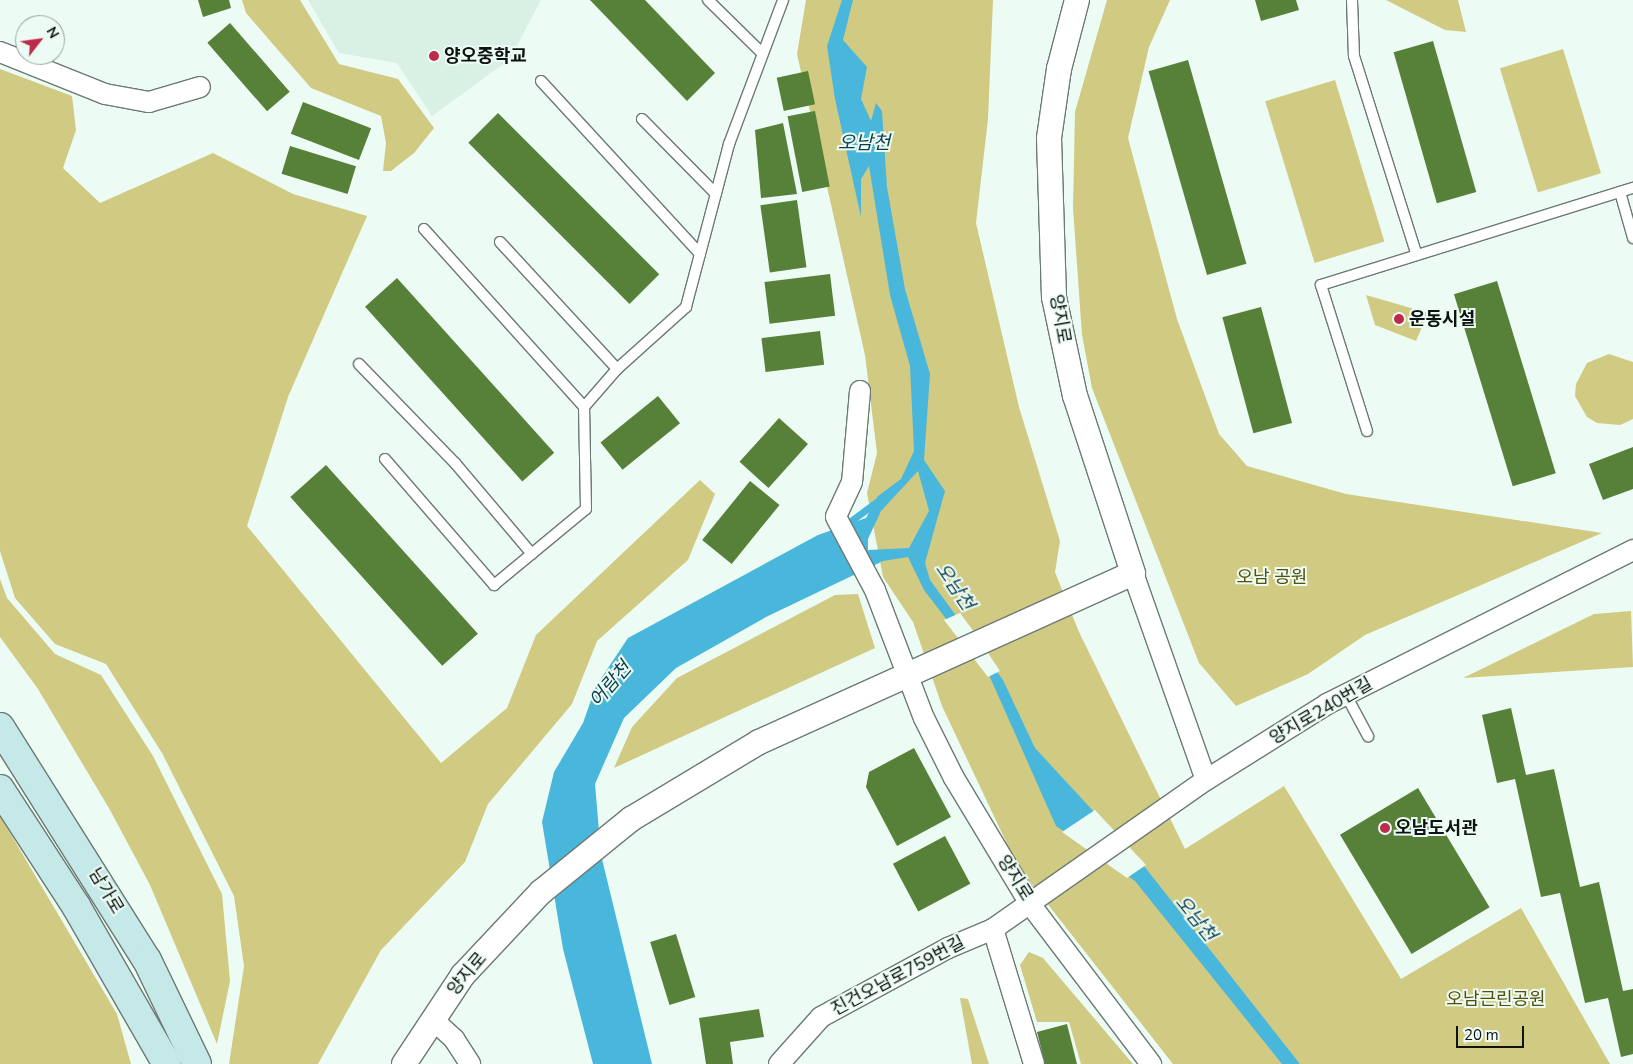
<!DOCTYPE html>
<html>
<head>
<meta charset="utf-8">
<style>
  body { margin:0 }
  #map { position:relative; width:1633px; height:1064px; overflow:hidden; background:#ecfcf4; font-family:"Nunito Sans","Noto Sans KR",sans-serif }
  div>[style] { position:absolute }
  .built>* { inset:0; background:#d9f0e4 }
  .green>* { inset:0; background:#d0ca82; transform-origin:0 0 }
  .water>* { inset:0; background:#49b7db }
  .pier>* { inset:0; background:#ecfcf4 }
  .stream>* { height:7px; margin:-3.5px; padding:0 3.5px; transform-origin:3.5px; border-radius:3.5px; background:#49b7db }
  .building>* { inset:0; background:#578039; transform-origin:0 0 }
  .roads { filter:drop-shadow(1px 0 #6c7a73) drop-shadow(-1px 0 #6c7a73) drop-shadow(0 1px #6c7a73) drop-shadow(0 -1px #6c7a73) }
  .service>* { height:10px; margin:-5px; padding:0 5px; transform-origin:5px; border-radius:5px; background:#fff }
  .minor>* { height:20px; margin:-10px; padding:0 10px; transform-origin:10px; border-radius:10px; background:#fff }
  .tertiary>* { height:24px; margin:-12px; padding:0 12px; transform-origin:12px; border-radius:12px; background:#fff }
  .secondary>* { height:28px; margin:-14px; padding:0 14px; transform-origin:14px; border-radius:14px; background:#c5e8e8 }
  .dots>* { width:14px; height:14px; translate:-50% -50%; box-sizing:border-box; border:2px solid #ecfcf4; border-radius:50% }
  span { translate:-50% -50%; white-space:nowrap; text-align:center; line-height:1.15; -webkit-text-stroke:4px #ecfcf4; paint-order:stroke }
  .poi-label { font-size:18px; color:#0e1311; font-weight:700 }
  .left { translate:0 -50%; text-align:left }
  .street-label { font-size:18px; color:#0e1311 }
  .park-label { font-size:18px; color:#554f08 }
  .water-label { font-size:19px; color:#0d3e4d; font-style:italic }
  .north { position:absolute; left:15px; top:15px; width:50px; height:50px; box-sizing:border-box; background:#ecfcf4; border:1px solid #939f99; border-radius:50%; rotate:60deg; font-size:14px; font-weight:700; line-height:20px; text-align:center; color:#0e1311 }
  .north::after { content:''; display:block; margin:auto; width:18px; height:22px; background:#bc2b49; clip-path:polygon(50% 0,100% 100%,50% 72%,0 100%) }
  .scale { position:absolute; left:1456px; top:1026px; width:68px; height:22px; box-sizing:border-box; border:2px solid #0e1311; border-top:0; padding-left:6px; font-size:15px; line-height:18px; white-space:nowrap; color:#0e1311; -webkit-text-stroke:4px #ecfcf4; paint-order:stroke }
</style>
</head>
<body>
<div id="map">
  <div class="built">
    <i style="clip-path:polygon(308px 0,541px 0,510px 59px,432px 116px,397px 63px,339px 53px)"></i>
  </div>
  <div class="green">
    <i style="clip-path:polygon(242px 0,300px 0,339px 64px,398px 79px,434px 128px,414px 153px,391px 171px,383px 171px,386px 143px,381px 116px,311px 88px,246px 13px)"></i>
    <i style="clip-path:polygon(806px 0,993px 0,988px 119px,976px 223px,1019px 407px,1060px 541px,1055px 572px,1079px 632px,1185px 849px,1284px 786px,1401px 979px,1521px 908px,1610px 1064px,1173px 1064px,1017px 865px,942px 706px,913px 622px,883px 577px,867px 493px,877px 453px,865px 355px,797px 54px)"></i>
    <i style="clip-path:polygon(1107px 0,1170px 0,1149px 47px,1128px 138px,1177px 319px,1219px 434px,1247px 466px,1346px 494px,1602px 533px,1365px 635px,1308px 674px,1236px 706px,1199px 663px,1092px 388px,1082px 335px,1073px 208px,1075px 112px)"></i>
    <i style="clip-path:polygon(1386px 0,1458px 0,1466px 32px,1445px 30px)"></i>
    <i style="left:1563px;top:49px;width:130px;height:66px;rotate:73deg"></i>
    <i style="clip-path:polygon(0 69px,72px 96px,76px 130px,63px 168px,100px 203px,213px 153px,293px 194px,367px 216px,288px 397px,247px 526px,441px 763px,507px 708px,536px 635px,700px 480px,715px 494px,688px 560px,597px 641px,572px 704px,488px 804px,465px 862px,381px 950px,318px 1064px,229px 1064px,244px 966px,234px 896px,162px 753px,106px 664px,55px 644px,15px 598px,0 551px)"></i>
    <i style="left:1335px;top:80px;width:169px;height:73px;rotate:73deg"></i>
    <i style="clip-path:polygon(1366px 295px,1428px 313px,1416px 341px,1375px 325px)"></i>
    <i style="clip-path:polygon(1609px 354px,1633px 362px,1633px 419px,1620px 425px,1597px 423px,1587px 417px,1575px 396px,1576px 384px,1587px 363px)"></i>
    <i style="clip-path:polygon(0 579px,7px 598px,55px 654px,101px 675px,153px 756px,222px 894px,230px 981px,217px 1044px,150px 885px,110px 810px,38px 689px,0 637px)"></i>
    <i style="clip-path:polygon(858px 594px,875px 648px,614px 768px,632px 727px,677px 678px,835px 595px)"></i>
    <i style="clip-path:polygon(1631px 611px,1633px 667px,1463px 678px,1594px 614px)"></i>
    <i style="clip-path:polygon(0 816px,117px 1014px,131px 1064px,0 1064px)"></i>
    <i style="clip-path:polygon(1029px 952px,1043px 958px,1133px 1064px,1081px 1064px,1069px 1022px,1037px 1022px,1020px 965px)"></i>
    <i style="clip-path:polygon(960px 998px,968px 999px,989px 1064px,972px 1064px)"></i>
  </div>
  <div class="water">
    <i style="clip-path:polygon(evenodd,842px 0,853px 0,843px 40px,867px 67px,861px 99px,871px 121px,876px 103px,882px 111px,887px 187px,905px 289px,930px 374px,924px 460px,945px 491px,925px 563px,930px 580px,1003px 680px,1035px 748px,1144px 866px,1300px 1064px,1282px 1064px,1135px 881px,1056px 826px,989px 675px,924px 590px,908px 557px,883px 561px,766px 617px,676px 668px,624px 718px,595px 784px,601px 855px,652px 1064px,593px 1064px,563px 949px,542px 822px,554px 772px,583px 723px,596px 686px,628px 638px,818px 535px,866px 518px,878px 496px,901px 479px,914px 451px,910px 366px,890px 295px,869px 166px,861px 179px,861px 217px,835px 99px,827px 46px,842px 0,918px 471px,929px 511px,909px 548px,868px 550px,868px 539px,881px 511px,918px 471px)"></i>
  </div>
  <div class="pier">
    <i style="clip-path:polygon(960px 613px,974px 632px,1000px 671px,988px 677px,944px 620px)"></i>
    <i style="clip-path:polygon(1095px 810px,1146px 865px,1127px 878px,1062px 832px)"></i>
  </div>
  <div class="stream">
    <i style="left:844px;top:526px;width:44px;rotate:-36.6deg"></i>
  </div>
  <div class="building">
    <i style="clip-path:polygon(198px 0,229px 0,231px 8px,203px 17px)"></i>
    <i style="clip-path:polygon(590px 0,645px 0,715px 73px,687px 101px)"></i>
    <i style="clip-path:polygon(1255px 0,1296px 0,1299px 10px,1261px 21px)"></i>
    <i style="left:230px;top:23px;width:91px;height:30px;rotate:49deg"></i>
    <i style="left:1433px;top:41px;width:157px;height:41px;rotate:74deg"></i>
    <i style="left:1188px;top:60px;width:212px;height:41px;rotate:74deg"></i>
    <i style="left:808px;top:71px;width:34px;height:32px;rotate:78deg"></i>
    <i style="left:303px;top:102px;width:73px;height:34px;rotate:21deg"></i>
    <i style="left:815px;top:111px;width:77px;height:28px;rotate:79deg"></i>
    <i style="left:498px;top:113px;width:228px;height:42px;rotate:45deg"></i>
    <i style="clip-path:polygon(783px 123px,797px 194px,761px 198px,755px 130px)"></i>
    <i style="left:290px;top:146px;width:69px;height:29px;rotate:17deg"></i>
    <i style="left:797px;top:200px;width:68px;height:37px;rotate:82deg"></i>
    <i style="left:830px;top:274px;width:42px;height:66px;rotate:83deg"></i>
    <i style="left:397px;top:278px;width:235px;height:43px;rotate:48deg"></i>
    <i style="left:1497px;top:281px;width:201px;height:45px;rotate:73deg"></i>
    <i style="left:1261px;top:307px;width:120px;height:40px;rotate:75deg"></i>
    <i style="left:820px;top:331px;width:34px;height:59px;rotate:83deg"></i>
    <i style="left:658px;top:396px;width:35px;height:74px;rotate:51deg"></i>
    <i style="left:779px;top:418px;width:39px;height:59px;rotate:42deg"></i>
    <i style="clip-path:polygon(1633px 447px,1633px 489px,1603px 500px,1589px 464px)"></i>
    <i style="left:326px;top:465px;width:227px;height:48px;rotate:48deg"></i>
    <i style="left:750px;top:481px;width:38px;height:76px;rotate:39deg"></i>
    <i style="clip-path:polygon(1511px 708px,1526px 775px,1554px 769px,1580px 887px,1599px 882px,1623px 991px,1633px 989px,1633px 1054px,1621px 1057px,1608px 998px,1585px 1003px,1560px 893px,1541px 897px,1515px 779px,1497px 783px,1482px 715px)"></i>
    <i style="clip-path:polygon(914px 748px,951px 817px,897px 846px,866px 787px,869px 772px)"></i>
    <i style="left:1418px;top:788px;width:139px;height:91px;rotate:59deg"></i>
    <i style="left:945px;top:836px;width:54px;height:59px;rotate:62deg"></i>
    <i style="left:676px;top:934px;width:66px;height:27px;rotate:73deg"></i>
    <i style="clip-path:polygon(759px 1009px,764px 1037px,730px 1042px,733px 1064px,706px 1064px,699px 1018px)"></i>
    <i style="clip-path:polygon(1067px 1024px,1077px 1064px,1045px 1064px,1037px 1032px)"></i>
  </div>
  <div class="roads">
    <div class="service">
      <i style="left:708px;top:0;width:76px;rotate:44.5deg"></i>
      <i style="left:1352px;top:0;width:56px;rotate:88deg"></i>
      <i style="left:1354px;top:56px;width:207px;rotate:72.5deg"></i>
      <i style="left:541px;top:81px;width:235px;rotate:47.4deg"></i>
      <i style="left:642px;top:119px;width:105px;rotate:45.4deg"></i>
      <i style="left:1620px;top:192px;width:48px;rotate:74.2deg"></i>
      <i style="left:424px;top:229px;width:239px;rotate:48deg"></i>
      <i style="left:500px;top:242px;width:173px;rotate:47.3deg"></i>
      <i style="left:359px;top:364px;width:138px;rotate:45.9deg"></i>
      <i style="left:455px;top:463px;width:119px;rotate:49.8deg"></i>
      <i style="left:1367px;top:431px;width:153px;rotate:-107.5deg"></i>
      <i style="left:1321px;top:285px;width:327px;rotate:-17.3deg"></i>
      <i style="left:385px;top:459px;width:167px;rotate:49.1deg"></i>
      <i style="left:494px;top:585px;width:119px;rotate:-39.6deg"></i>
      <i style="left:586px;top:509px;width:102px;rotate:-91.1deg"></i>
      <i style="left:584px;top:407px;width:50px;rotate:-49deg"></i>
      <i style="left:617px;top:369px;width:93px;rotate:-41.9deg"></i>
      <i style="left:686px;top:307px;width:169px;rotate:-75.2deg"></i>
      <i style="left:729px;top:144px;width:154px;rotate:-69.4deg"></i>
      <i style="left:1346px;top:695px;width:47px;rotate:61.8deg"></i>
    </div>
    <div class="minor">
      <i style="left:0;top:52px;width:113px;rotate:21.8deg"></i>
      <i style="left:105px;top:94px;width:45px;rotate:10.3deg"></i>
      <i style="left:149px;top:102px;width:53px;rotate:-16.4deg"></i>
      <i style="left:860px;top:391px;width:91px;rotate:95deg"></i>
      <i style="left:852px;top:482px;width:38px;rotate:115deg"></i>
      <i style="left:836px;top:517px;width:83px;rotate:61.9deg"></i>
      <i style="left:875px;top:590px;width:137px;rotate:69.1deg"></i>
      <i style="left:924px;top:718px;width:67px;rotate:63.4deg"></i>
      <i style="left:954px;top:778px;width:147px;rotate:58.9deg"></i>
      <i style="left:1030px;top:904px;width:201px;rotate:52.9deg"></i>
      <i style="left:1133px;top:573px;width:219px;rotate:70.6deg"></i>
      <i style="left:1206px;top:780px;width:143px;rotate:-32.1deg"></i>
      <i style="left:1327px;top:704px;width:343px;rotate:-26.7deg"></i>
      <i style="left:993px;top:929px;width:141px;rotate:73.1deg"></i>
      <i style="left:432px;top:1019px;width:30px;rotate:42deg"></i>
      <i style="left:454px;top:1039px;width:30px;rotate:57deg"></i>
      <i style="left:779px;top:1064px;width:63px;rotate:-48.2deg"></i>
      <i style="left:821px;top:1017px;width:145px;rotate:-28.5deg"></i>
      <i style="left:948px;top:948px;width:49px;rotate:-22.9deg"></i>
      <i style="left:993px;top:929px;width:260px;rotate:-35deg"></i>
    </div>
    <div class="tertiary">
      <i style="left:404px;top:1064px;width:107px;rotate:-56.5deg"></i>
      <i style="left:463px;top:975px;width:114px;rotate:-46.8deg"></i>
      <i style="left:541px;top:892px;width:116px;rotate:-39deg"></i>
      <i style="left:631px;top:819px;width:149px;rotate:-31deg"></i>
      <i style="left:759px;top:742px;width:410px;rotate:-24.3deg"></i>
      <i style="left:1133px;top:573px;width:186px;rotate:-108.1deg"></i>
      <i style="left:1075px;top:396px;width:101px;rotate:-102deg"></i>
      <i style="left:1054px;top:297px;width:159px;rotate:-91.8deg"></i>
      <i style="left:1049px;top:138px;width:70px;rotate:-81.8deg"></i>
      <i style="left:1059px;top:69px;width:71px;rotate:-75.4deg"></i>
    </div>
    <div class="secondary">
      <i style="left:0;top:727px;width:275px;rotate:57.8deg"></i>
      <i style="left:147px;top:960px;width:115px;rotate:64.3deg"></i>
      <i style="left:0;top:789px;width:140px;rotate:57deg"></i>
      <i style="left:76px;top:906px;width:182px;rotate:60.1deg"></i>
    </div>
  </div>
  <div class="dots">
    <i style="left:434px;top:56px;background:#bc2b49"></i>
    <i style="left:1399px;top:319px;background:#bc2b49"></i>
    <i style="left:1385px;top:828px;background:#bc2b49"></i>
  </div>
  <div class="poi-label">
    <span class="left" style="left:444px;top:56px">양오중학교</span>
    <span class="left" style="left:1409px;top:319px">운동시설</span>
    <span class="left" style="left:1395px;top:828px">오남도서관</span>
  </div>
  <div class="street-label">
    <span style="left:1060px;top:319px;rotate:80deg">양지로</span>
    <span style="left:1321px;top:711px;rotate:-30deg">양지로240번길</span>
    <span style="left:1015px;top:878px;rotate:58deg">양지로</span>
    <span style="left:106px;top:891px;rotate:59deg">남가로</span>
    <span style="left:467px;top:974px;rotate:-50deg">양지로</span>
    <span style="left:898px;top:976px;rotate:-28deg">진건오남로759번길</span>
  </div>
  <div class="park-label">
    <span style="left:1272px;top:577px">오남 공원</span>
    <span style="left:1496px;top:999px">오남근린공원</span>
  </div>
  <div class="water-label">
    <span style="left:864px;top:144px">오남천</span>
    <span style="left:954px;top:587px;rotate:56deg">오남천</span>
    <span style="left:611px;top:685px;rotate:-49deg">어람천</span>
    <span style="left:1195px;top:919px;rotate:51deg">오남천</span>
  </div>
  <div class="north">N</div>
  <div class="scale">20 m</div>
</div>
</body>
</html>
